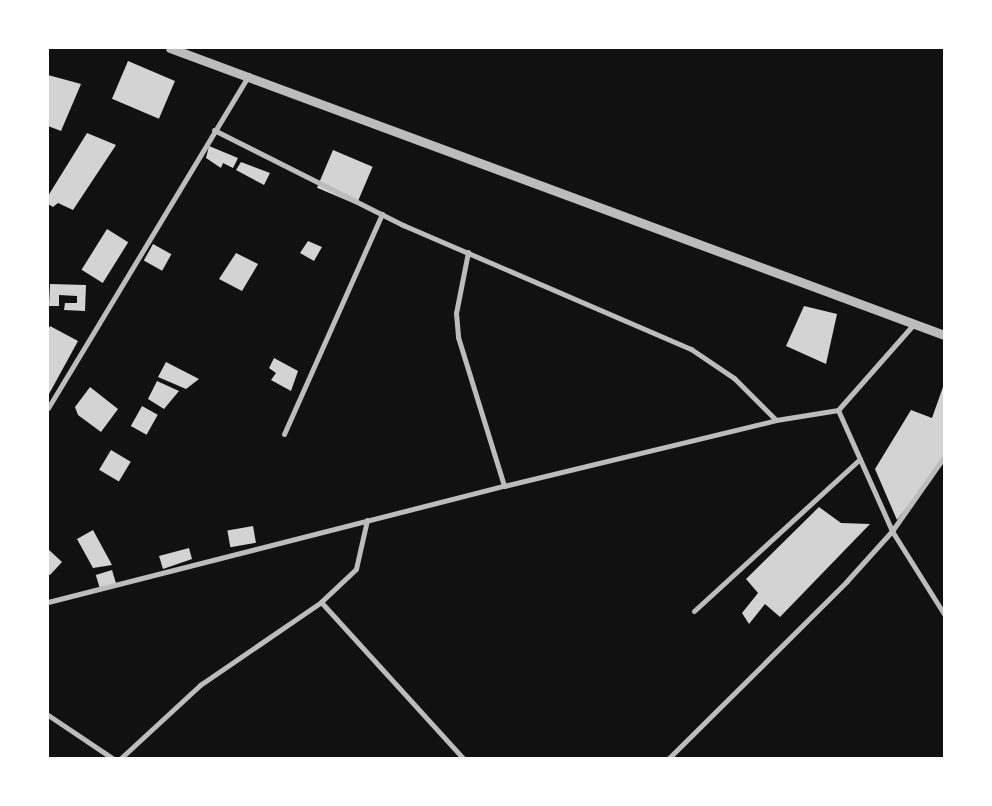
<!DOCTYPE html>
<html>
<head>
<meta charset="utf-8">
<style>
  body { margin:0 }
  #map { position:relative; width:992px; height:806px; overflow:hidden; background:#111; font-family:"Golos Text",sans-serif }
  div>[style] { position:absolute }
  .building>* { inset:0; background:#d3d3d3; transform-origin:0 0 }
  .minor>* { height:5px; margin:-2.5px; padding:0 2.5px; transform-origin:2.5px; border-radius:2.5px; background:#bcbcbc }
  .tertiary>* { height:9px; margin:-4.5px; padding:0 4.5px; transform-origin:4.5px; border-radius:4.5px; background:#bcbcbc }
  span { translate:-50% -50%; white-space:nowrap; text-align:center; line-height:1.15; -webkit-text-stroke:5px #fff; paint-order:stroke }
  .frame { position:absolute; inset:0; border:49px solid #fff; pointer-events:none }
</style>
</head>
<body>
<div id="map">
  <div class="building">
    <i style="left:128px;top:61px;width:51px;height:41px;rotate:23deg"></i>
    <i style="clip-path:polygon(48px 75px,81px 84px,61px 131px,48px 126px)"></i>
    <i style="clip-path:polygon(87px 133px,116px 145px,73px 210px,58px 203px,53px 207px,48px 204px,48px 196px)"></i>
    <i style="clip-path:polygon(209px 146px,238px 158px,233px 168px,223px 163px,221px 168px,206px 158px)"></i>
    <i style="left:333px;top:150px;width:43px;height:41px;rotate:23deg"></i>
    <i style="clip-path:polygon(241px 162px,270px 173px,264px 185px,236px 170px)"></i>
    <i style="left:107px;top:229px;width:25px;height:48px;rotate:32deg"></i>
    <i style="clip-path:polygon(308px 241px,322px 247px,314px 261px,300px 253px)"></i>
    <i style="left:153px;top:244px;width:21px;height:19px;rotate:29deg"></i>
    <i style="clip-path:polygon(236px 253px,258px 264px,242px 291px,219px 279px)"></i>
    <i style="clip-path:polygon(50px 284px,86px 285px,85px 311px,64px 310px,65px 303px,77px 303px,77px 296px,59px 295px,59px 306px,49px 306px)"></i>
    <i style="clip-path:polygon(804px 306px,837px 314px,826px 364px,786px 346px)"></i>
    <i style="clip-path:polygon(50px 326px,78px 341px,49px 394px,48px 330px)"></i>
    <i style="clip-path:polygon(274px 358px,298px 371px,291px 391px,271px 380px,276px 373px,269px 368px)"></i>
    <i style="clip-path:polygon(166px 362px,199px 379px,186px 389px,158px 377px)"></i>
    <i style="clip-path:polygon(157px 381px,179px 391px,164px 409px,148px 399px)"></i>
    <i style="clip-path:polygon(944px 384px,944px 460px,897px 520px,875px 469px,911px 410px,932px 418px)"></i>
    <i style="clip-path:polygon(90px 387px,118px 409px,101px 432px,78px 415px,75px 407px)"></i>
    <i style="left:142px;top:406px;width:18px;height:23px;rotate:29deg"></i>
    <i style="left:111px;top:450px;width:23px;height:23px;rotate:31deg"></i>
    <i style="clip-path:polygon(819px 507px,841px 523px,870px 524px,780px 617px,765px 604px,749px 624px,742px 613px,758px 593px,746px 579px)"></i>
    <i style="left:253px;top:526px;width:17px;height:26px;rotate:80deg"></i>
    <i style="clip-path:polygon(93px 530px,112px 565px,93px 568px,77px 539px)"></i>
    <i style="clip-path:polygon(189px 548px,192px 559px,163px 569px,159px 556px)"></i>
    <i style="clip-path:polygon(48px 549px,62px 562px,50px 575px,48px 574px)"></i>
    <i style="left:112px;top:570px;width:14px;height:17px;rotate:73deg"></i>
  </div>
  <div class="minor">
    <i style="left:214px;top:130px;width:212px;rotate:26.7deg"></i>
    <i style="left:403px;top:225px;width:314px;rotate:23.3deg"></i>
    <i style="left:691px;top:349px;width:52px;rotate:34deg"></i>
    <i style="left:734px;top:378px;width:59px;rotate:45deg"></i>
    <i style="left:468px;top:252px;width:62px;rotate:101.1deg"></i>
    <i style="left:456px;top:313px;width:24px;rotate:85deg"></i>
    <i style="left:458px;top:337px;width:156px;rotate:72.8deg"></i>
    <i style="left:48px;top:408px;width:389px;rotate:-58.9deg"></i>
    <i style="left:838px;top:410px;width:133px;rotate:65.9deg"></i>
    <i style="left:892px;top:531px;width:98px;rotate:57.9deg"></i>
    <i style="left:284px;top:434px;width:241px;rotate:-66deg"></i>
    <i style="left:367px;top:520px;width:50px;rotate:102.7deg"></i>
    <i style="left:356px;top:569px;width:48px;rotate:136.7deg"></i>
    <i style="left:321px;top:602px;width:211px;rotate:47.7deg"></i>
    <i style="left:48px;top:602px;width:471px;rotate:-14.3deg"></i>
    <i style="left:504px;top:486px;width:280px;rotate:-13.6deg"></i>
    <i style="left:776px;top:420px;width:63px;rotate:-9.2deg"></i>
    <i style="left:838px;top:410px;width:112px;rotate:-48.6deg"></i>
    <i style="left:694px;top:611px;width:225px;rotate:-42.5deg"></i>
    <i style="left:48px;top:715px;width:77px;rotate:33.9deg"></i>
    <i style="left:121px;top:758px;width:108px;rotate:-42.7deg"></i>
    <i style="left:200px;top:685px;width:147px;rotate:-34.4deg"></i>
    <i style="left:669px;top:758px;width:250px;rotate:-44.8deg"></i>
    <i style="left:846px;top:582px;width:69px;rotate:-48deg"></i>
    <i style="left:892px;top:531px;width:90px;rotate:-54.9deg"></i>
  </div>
  <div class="tertiary">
    <i style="left:170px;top:48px;width:825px;rotate:20.34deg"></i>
  </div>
  <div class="frame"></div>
</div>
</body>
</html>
